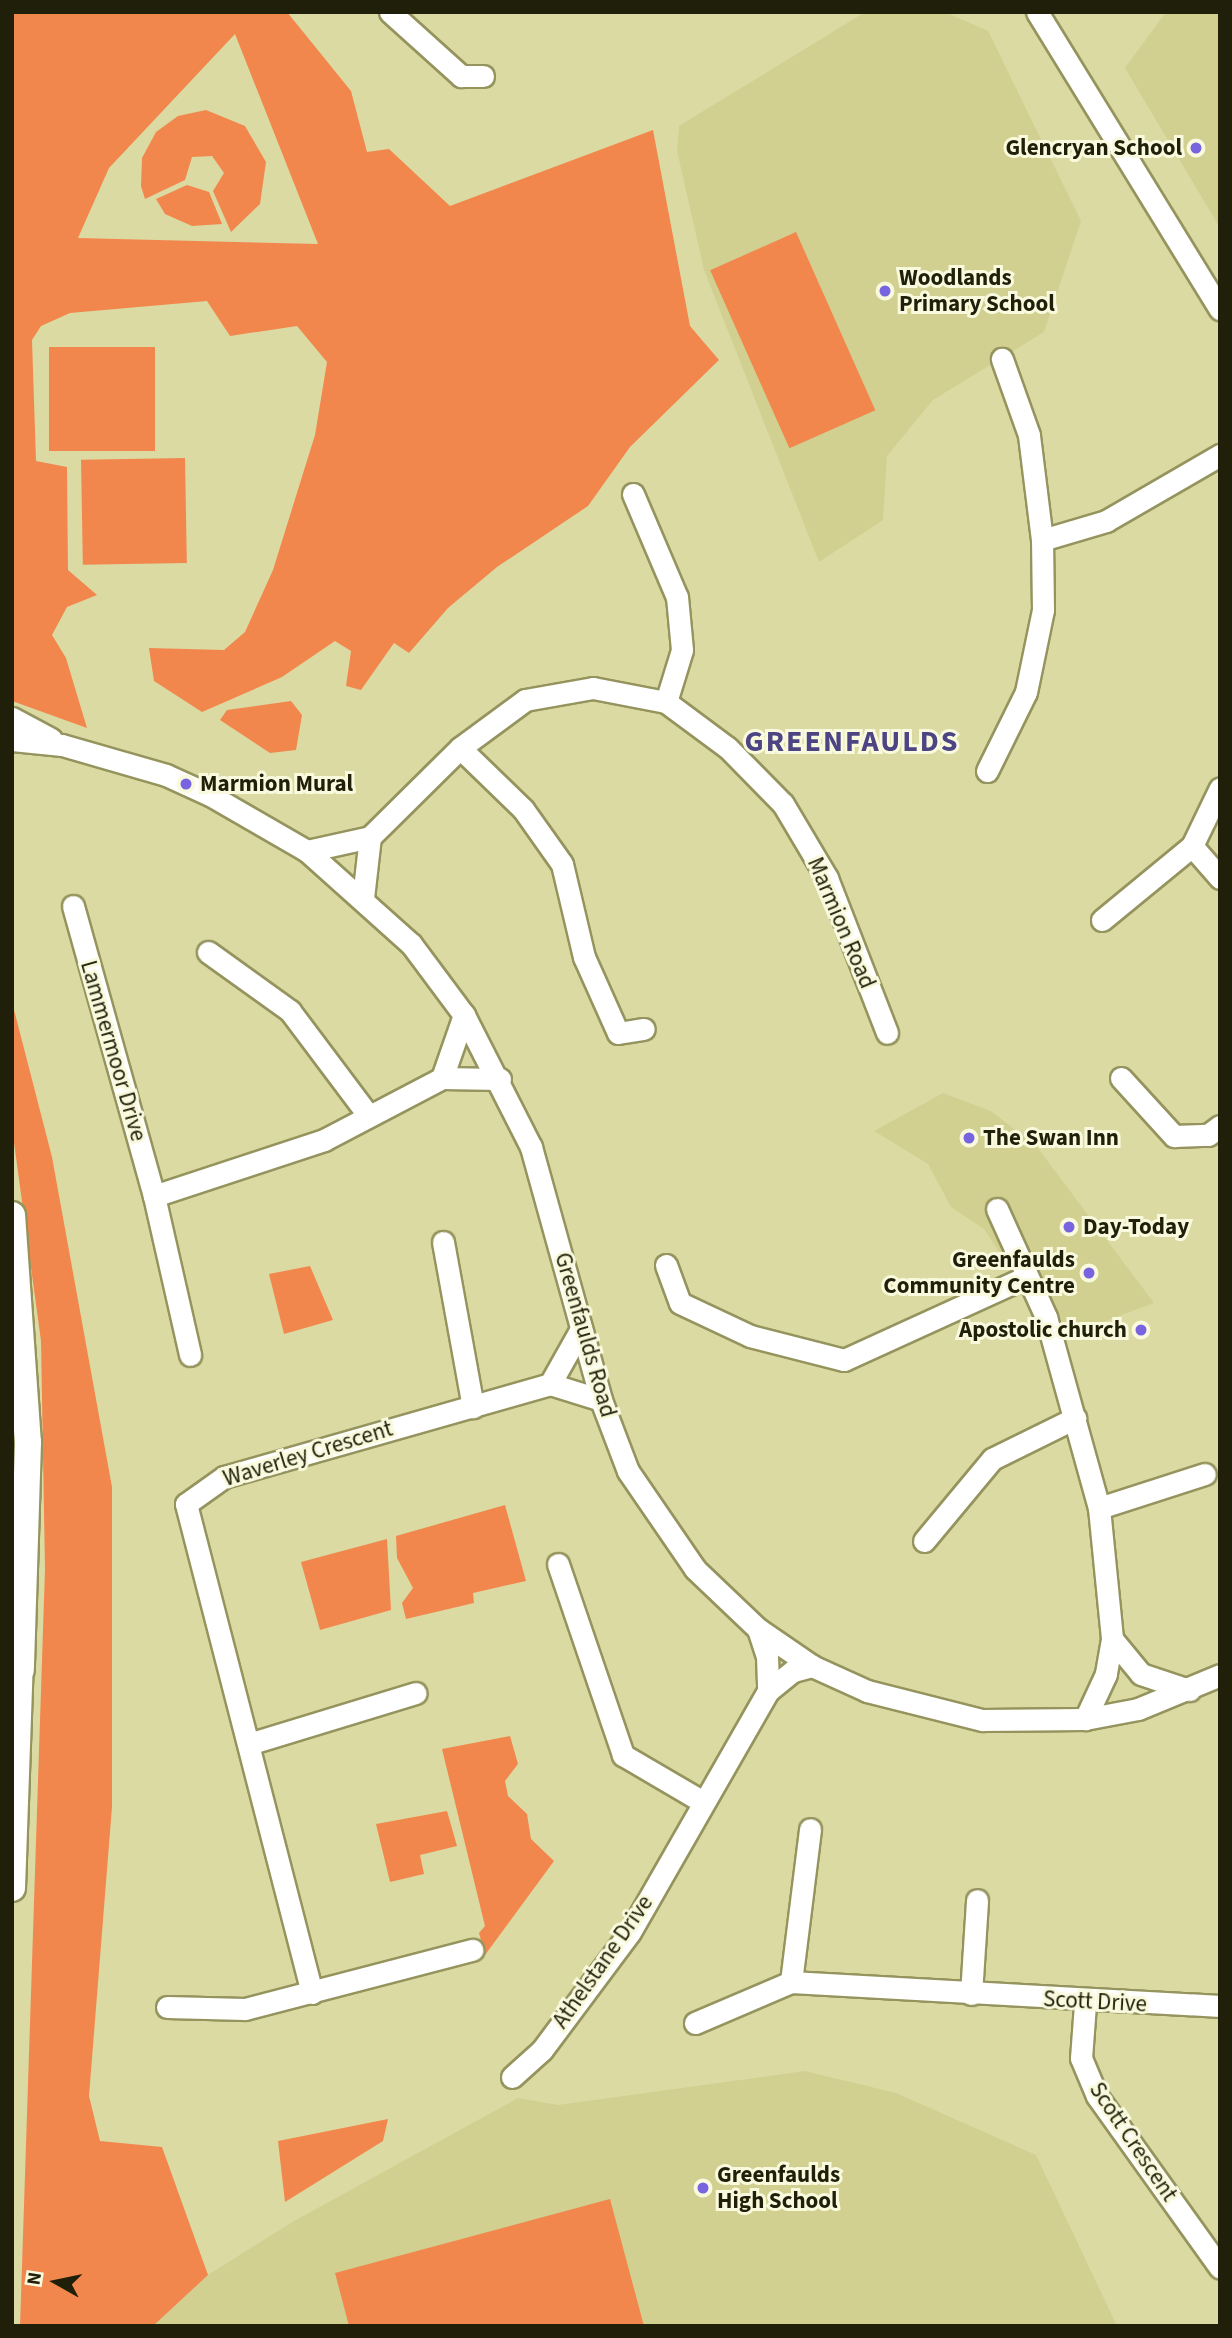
<!DOCTYPE html>
<html>
<head>
<meta charset="utf-8">
<style>
  body { margin:0 }
  #map { position:relative; width:1232px; height:2338px; overflow:hidden; background:#dbdaa2; font-family:"Source Sans 3",sans-serif }
  div>[style] { position:absolute }
  .built>* { inset:0; background:#d1d090 }
  .green>* { inset:0; background:#f2874e; transform-origin:0 0 }
  .roads { filter:drop-shadow(2px 0 #95945e) drop-shadow(-2px 0 #95945e) drop-shadow(0 2px #95945e) drop-shadow(0 -2px #95945e) }
  .minor>* { height:21px; margin:-10.5px; padding:0 10.5px; transform-origin:10.5px; border-radius:10.5px; background:#fff }
  .major>* { height:26px; margin:-13px; padding:0 13px; transform-origin:13px; border-radius:13px; background:#fff }
  .dots>* { width:19px; height:19px; translate:-50% -50%; box-sizing:border-box; border:4px solid #f9fadd; border-radius:50% }
  span { translate:-50% -50%; white-space:nowrap; text-align:center; line-height:1.15; -webkit-text-stroke:6px #f9fadd; paint-order:stroke }
  .poi-label { font-size:23px; color:#201f09; font-weight:700 }
  .right { translate:-100% -50%; text-align:right }
  .left { translate:0 -50%; text-align:left }
  .street-label { font-size:23px; color:#201f09 }
  .district-label { font-size:30px; color:#4d4583; font-weight:700; letter-spacing:2px }
  .frame { position:absolute; inset:0; border:14px solid #201f09; pointer-events:none }
  .north { position:absolute; left:21px; top:2247px; width:70px; height:70px; -webkit-text-stroke:5px #f9fadd; paint-order:stroke; rotate:279deg; font-size:19px; font-weight:700; line-height:28px; text-align:center; color:#201f09 }
  .north::after { content:''; display:block; margin:auto; width:24px; height:32px; background:#201f09; clip-path:polygon(50% 0,100% 100%,50% 72%,0 100%) }
</style>
</head>
<body>
<div id="map">
  <div class="built">
    <i style="clip-path:polygon(865px 12px,945px 12px,988px 31px,1081px 221px,1044px 332px,933px 400px,887px 456px,883px 520px,819px 562px,704px 270px,677px 151px,679px 126px)"></i>
    <i style="clip-path:polygon(1166px 12px,1220px 12px,1220px 228px,1125px 68px)"></i>
    <i style="clip-path:polygon(943px 1093px,991px 1111px,1037px 1147px,1154px 1303px,1057px 1339px,984px 1229px,951px 1207px,928px 1164px,874px 1131px)"></i>
    <i style="clip-path:polygon(805px 2071px,896px 2093px,1036px 2155px,1117px 2326px,153px 2326px,208px 2275px,294px 2221px,518px 2098px,558px 2105px)"></i>
  </div>
  <div class="green">
    <i style="clip-path:polygon(evenodd,12px 12px,287px 12px,351px 91px,367px 152px,389px 149px,450px 206px,653px 130px,690px 326px,719px 360px,630px 447px,588px 506px,497px 567px,448px 608px,409px 653px,394px 643px,361px 690px,346px 686px,351px 651px,335px 641px,282px 677px,202px 712px,154px 681px,149px 648px,224px 650px,245px 632px,273px 570px,315px 435px,327px 362px,297px 326px,230px 336px,207px 301px,70px 313px,41px 326px,32px 340px,36px 461px,67px 467px,68px 570px,97px 595px,67px 607px,52px 635px,66px 658px,87px 728px,12px 701px,12px 12px,235px 34px,318px 244px,78px 238px,109px 168px,235px 34px)"></i>
    <i style="clip-path:polygon(206px 110px,245px 126px,266px 162px,260px 204px,231px 232px,213px 191px,224px 173px,212px 156px,192px 157px,185px 180px,145px 199px,141px 186px,142px 158px,156px 132px,178px 116px)"></i>
    <i style="clip-path:polygon(187px 185px,209px 192px,222px 224px,192px 226px,165px 214px,156px 199px)"></i>
    <i style="left:796px;top:232px;width:195px;height:94px;rotate:66deg"></i>
    <i style="left:155px;top:347px;width:104px;height:106px;rotate:90deg"></i>
    <i style="left:185px;top:458px;width:105px;height:104px;rotate:89deg"></i>
    <i style="clip-path:polygon(291px 701px,302px 715px,296px 750px,270px 753px,220px 720px,227px 710px)"></i>
    <i style="clip-path:polygon(12px 1002px,52px 1157px,112px 1487px,112px 1807px,89px 2096px,100px 2141px,162px 2147px,208px 2275px,153px 2326px,20px 2326px,45px 1569px,41px 1341px,12px 1128px)"></i>
    <i style="clip-path:polygon(310px 1266px,333px 1320px,284px 1334px,269px 1274px)"></i>
    <i style="clip-path:polygon(505px 1505px,526px 1581px,473px 1593px,474px 1603px,406px 1619px,402px 1603px,413px 1588px,397px 1558px,396px 1536px)"></i>
    <i style="clip-path:polygon(387px 1539px,391px 1610px,320px 1630px,301px 1562px)"></i>
    <i style="clip-path:polygon(510px 1736px,518px 1764px,505px 1781px,508px 1796px,527px 1814px,531px 1839px,554px 1861px,485px 1955px,479px 1933px,485px 1926px,442px 1749px)"></i>
    <i style="clip-path:polygon(447px 1811px,457px 1846px,420px 1855px,424px 1874px,390px 1882px,376px 1824px)"></i>
    <i style="clip-path:polygon(388px 2119px,383px 2141px,285px 2202px,278px 2141px)"></i>
    <i style="clip-path:polygon(610px 2199px,644px 2326px,349px 2326px,335px 2273px)"></i>
  </div>
  <div class="roads">
    <div class="minor">
      <i style="left:390px;top:12px;width:96px;rotate:42deg"></i>
      <i style="left:461px;top:76px;width:22px"></i>
      <i style="left:1037px;top:12px;width:349px;rotate:58.4deg"></i>
      <i style="left:633px;top:494px;width:112px;rotate:66.9deg"></i>
      <i style="left:677px;top:597px;width:53px;rotate:84.6deg"></i>
      <i style="left:682px;top:650px;width:54px;rotate:107.1deg"></i>
      <i style="left:1042px;top:540px;width:67px;rotate:-16.5deg"></i>
      <i style="left:1106px;top:521px;width:132px;rotate:-30.1deg"></i>
      <i style="left:12px;top:718px;width:44px;rotate:28.3deg"></i>
      <i style="left:12px;top:740px;width:50px;rotate:5.7deg"></i>
      <i style="left:62px;top:745px;width:108px;rotate:16.1deg"></i>
      <i style="left:166px;top:775px;width:48px;rotate:24.4deg"></i>
      <i style="left:210px;top:795px;width:112px;rotate:30deg"></i>
      <i style="left:307px;top:851px;width:140px;rotate:41.8deg"></i>
      <i style="left:411px;top:944px;width:89px;rotate:53.3deg"></i>
      <i style="left:464px;top:1015px;width:148px;rotate:63.1deg"></i>
      <i style="left:531px;top:1147px;width:263px;rotate:74.5deg"></i>
      <i style="left:601px;top:1400px;width:76px;rotate:69.2deg"></i>
      <i style="left:628px;top:1471px;width:119px;rotate:55.6deg"></i>
      <i style="left:695px;top:1569px;width:87px;rotate:43.6deg"></i>
      <i style="left:758px;top:1629px;width:65px;rotate:34.4deg"></i>
      <i style="left:812px;top:1666px;width:60px;rotate:24.4deg"></i>
      <i style="left:867px;top:1691px;width:119px;rotate:14.2deg"></i>
      <i style="left:982px;top:1720px;width:103px;rotate:-0.6deg"></i>
      <i style="left:1085px;top:1719px;width:54px;rotate:-10.7deg"></i>
      <i style="left:1138px;top:1709px;width:89px;rotate:-22.5deg"></i>
      <i style="left:460px;top:748px;width:88px;rotate:44.1deg"></i>
      <i style="left:523px;top:809px;width:67px;rotate:54.7deg"></i>
      <i style="left:562px;top:864px;width:96px;rotate:76.7deg"></i>
      <i style="left:584px;top:957px;width:83px;rotate:65.9deg"></i>
      <i style="left:618px;top:1033px;width:26px;rotate:-9deg"></i>
      <i style="left:987px;top:771px;width:88px;rotate:-63.7deg"></i>
      <i style="left:1026px;top:692px;width:84px;rotate:-78.3deg"></i>
      <i style="left:1043px;top:610px;width:70px;rotate:-90.8deg"></i>
      <i style="left:1042px;top:540px;width:106px;rotate:-97.1deg"></i>
      <i style="left:1029px;top:435px;width:81px;rotate:-109.6deg"></i>
      <i style="left:1192px;top:846px;width:43px;rotate:48.8deg"></i>
      <i style="left:307px;top:851px;width:65px;rotate:-12.5deg"></i>
      <i style="left:370px;top:837px;width:127px;rotate:-44.7deg"></i>
      <i style="left:460px;top:748px;width:81px;rotate:-36.4deg"></i>
      <i style="left:525px;top:700px;width:69px;rotate:-10deg"></i>
      <i style="left:593px;top:688px;width:74px;rotate:10.9deg"></i>
      <i style="left:666px;top:702px;width:77px;rotate:36.6deg"></i>
      <i style="left:728px;top:748px;width:78px;rotate:45.5deg"></i>
      <i style="left:783px;top:804px;width:86px;rotate:59.3deg"></i>
      <i style="left:827px;top:878px;width:166px;rotate:68.8deg"></i>
      <i style="left:363px;top:898px;width:61px;rotate:-83.5deg"></i>
      <i style="left:73px;top:906px;width:301px;rotate:74.4deg"></i>
      <i style="left:154px;top:1196px;width:163px;rotate:77.2deg"></i>
      <i style="left:1102px;top:920px;width:117px;rotate:-39.4deg"></i>
      <i style="left:1192px;top:846px;width:64px;rotate:-64.2deg"></i>
      <i style="left:208px;top:952px;width:101px;rotate:35.7deg"></i>
      <i style="left:290px;top:1011px;width:130px;rotate:53.1deg"></i>
      <i style="left:442px;top:1078px;width:67px;rotate:-70.8deg"></i>
      <i style="left:1121px;top:1078px;width:79px;rotate:47.6deg"></i>
      <i style="left:1174px;top:1136px;width:34px;rotate:-2deg"></i>
      <i style="left:1208px;top:1135px;width:15px;rotate:-37deg"></i>
      <i style="left:154px;top:1196px;width:179px;rotate:-18.2deg"></i>
      <i style="left:324px;top:1140px;width:133px;rotate:-27.7deg"></i>
      <i style="left:442px;top:1078px;width:58px;rotate:1deg"></i>
      <i style="left:997px;top:1209px;width:119px;rotate:65.6deg"></i>
      <i style="left:1046px;top:1317px;width:198px;rotate:74.5deg"></i>
      <i style="left:1099px;top:1508px;width:132px;rotate:84.3deg"></i>
      <i style="left:1112px;top:1639px;width:36px;rotate:100deg"></i>
      <i style="left:1106px;top:1674px;width:50px;rotate:115deg"></i>
      <i style="left:443px;top:1242px;width:168px;rotate:79.7deg"></i>
      <i style="left:666px;top:1265px;width:40px;rotate:69.8deg"></i>
      <i style="left:680px;top:1303px;width:77px;rotate:25.2deg"></i>
      <i style="left:750px;top:1336px;width:97px;rotate:14.3deg"></i>
      <i style="left:844px;top:1360px;width:200px;rotate:-24.5deg"></i>
      <i style="left:550px;top:1384px;width:63px;rotate:-60.6deg"></i>
      <i style="left:1099px;top:1508px;width:111px;rotate:-17.8deg"></i>
      <i style="left:924px;top:1541px;width:107px;rotate:-50.3deg"></i>
      <i style="left:992px;top:1459px;width:93px;rotate:-26.3deg"></i>
      <i style="left:558px;top:1564px;width:202px;rotate:71.2deg"></i>
      <i style="left:623px;top:1755px;width:93px;rotate:30.4deg"></i>
      <i style="left:758px;top:1629px;width:28px;rotate:72deg"></i>
      <i style="left:767px;top:1656px;width:35px;rotate:88deg"></i>
      <i style="left:1112px;top:1639px;width:45px;rotate:50.4deg"></i>
      <i style="left:1141px;top:1674px;width:51px;rotate:18.4deg"></i>
      <i style="left:252px;top:1743px;width:171px;rotate:-17deg"></i>
      <i style="left:791px;top:1982px;width:154px;rotate:-82.9deg"></i>
      <i style="left:312px;top:1993px;width:505px;rotate:-104.45deg"></i>
      <i style="left:186px;top:1504px;width:47px;rotate:-35.4deg"></i>
      <i style="left:224px;top:1477px;width:339px;rotate:-15.9deg"></i>
      <i style="left:550px;top:1384px;width:53px;rotate:17.4deg"></i>
      <i style="left:971px;top:1994px;width:94px;rotate:-86.3deg"></i>
      <i style="left:1085px;top:2004px;width:54px;rotate:94.2deg"></i>
      <i style="left:1081px;top:2058px;width:41px;rotate:67.2deg"></i>
      <i style="left:1097px;top:2096px;width:211px;rotate:54.4deg"></i>
      <i style="left:167px;top:2007px;width:78px;rotate:1.5deg"></i>
      <i style="left:245px;top:2009px;width:235px;rotate:-14.6deg"></i>
      <i style="left:695px;top:2023px;width:104px;rotate:-23.1deg"></i>
      <i style="left:791px;top:1982px;width:430px;rotate:3.2deg"></i>
      <i style="left:512px;top:2077px;width:40px;rotate:-42deg"></i>
      <i style="left:542px;top:2050px;width:147px;rotate:-53.3deg"></i>
      <i style="left:630px;top:1932px;width:278px;rotate:-60.2deg"></i>
      <i style="left:768px;top:1691px;width:32px;rotate:-39deg"></i>
      <i style="left:793px;top:1671px;width:20px;rotate:-15deg"></i>
    </div>
    <div class="major">
      <i style="left:12px;top:1215px;width:228px;rotate:86deg"></i>
      <i style="left:28px;top:1442px;width:228px;rotate:91.8deg"></i>
      <i style="left:12px;top:1888px;width:234px;rotate:-88deg"></i>
    </div>
  </div>
  <div class="dots">
    <i style="left:1196px;top:148px;background:#7964df"></i>
    <i style="left:885px;top:291px;background:#7964df"></i>
    <i style="left:186px;top:784px;background:#7964df"></i>
    <i style="left:969px;top:1138px;background:#7964df"></i>
    <i style="left:1069px;top:1227px;background:#7964df"></i>
    <i style="left:1089px;top:1273px;background:#7964df"></i>
    <i style="left:1141px;top:1330px;background:#7964df"></i>
    <i style="left:703px;top:2188px;background:#7964df"></i>
  </div>
  <div class="poi-label">
    <span class="right" style="left:1182px;top:148px">Glencryan School</span>
    <span class="left" style="left:899px;top:291px">Woodlands<br>Primary School</span>
    <span class="left" style="left:200px;top:784px">Marmion Mural</span>
    <span class="left" style="left:983px;top:1138px">The Swan Inn</span>
    <span class="left" style="left:1083px;top:1227px">Day-Today</span>
    <span class="right" style="left:1075px;top:1273px">Greenfaulds<br>Community Centre</span>
    <span class="right" style="left:1127px;top:1330px">Apostolic church</span>
    <span class="left" style="left:717px;top:2188px">Greenfaulds<br>High School</span>
  </div>
  <div class="street-label">
    <span style="left:841px;top:923px;rotate:67deg">Marmion Road</span>
    <span style="left:113px;top:1051px;rotate:74deg">Lammermoor Drive</span>
    <span style="left:585px;top:1335px;rotate:74deg">Greenfaulds Road</span>
    <span style="left:308px;top:1454px;rotate:-17deg">Waverley Crescent</span>
    <span style="left:603px;top:1962px;rotate:-55deg">Athelstane Drive</span>
    <span style="left:1095px;top:2002px;rotate:3deg">Scott Drive</span>
    <span style="left:1133px;top:2142px;rotate:56deg">Scott Crescent</span>
  </div>
  <div class="district-label">
    <span style="left:852px;top:742px">GREENFAULDS</span>
  </div>
  <div class="frame"></div>
  <div class="north">N</div>
</div>
</body>
</html>
